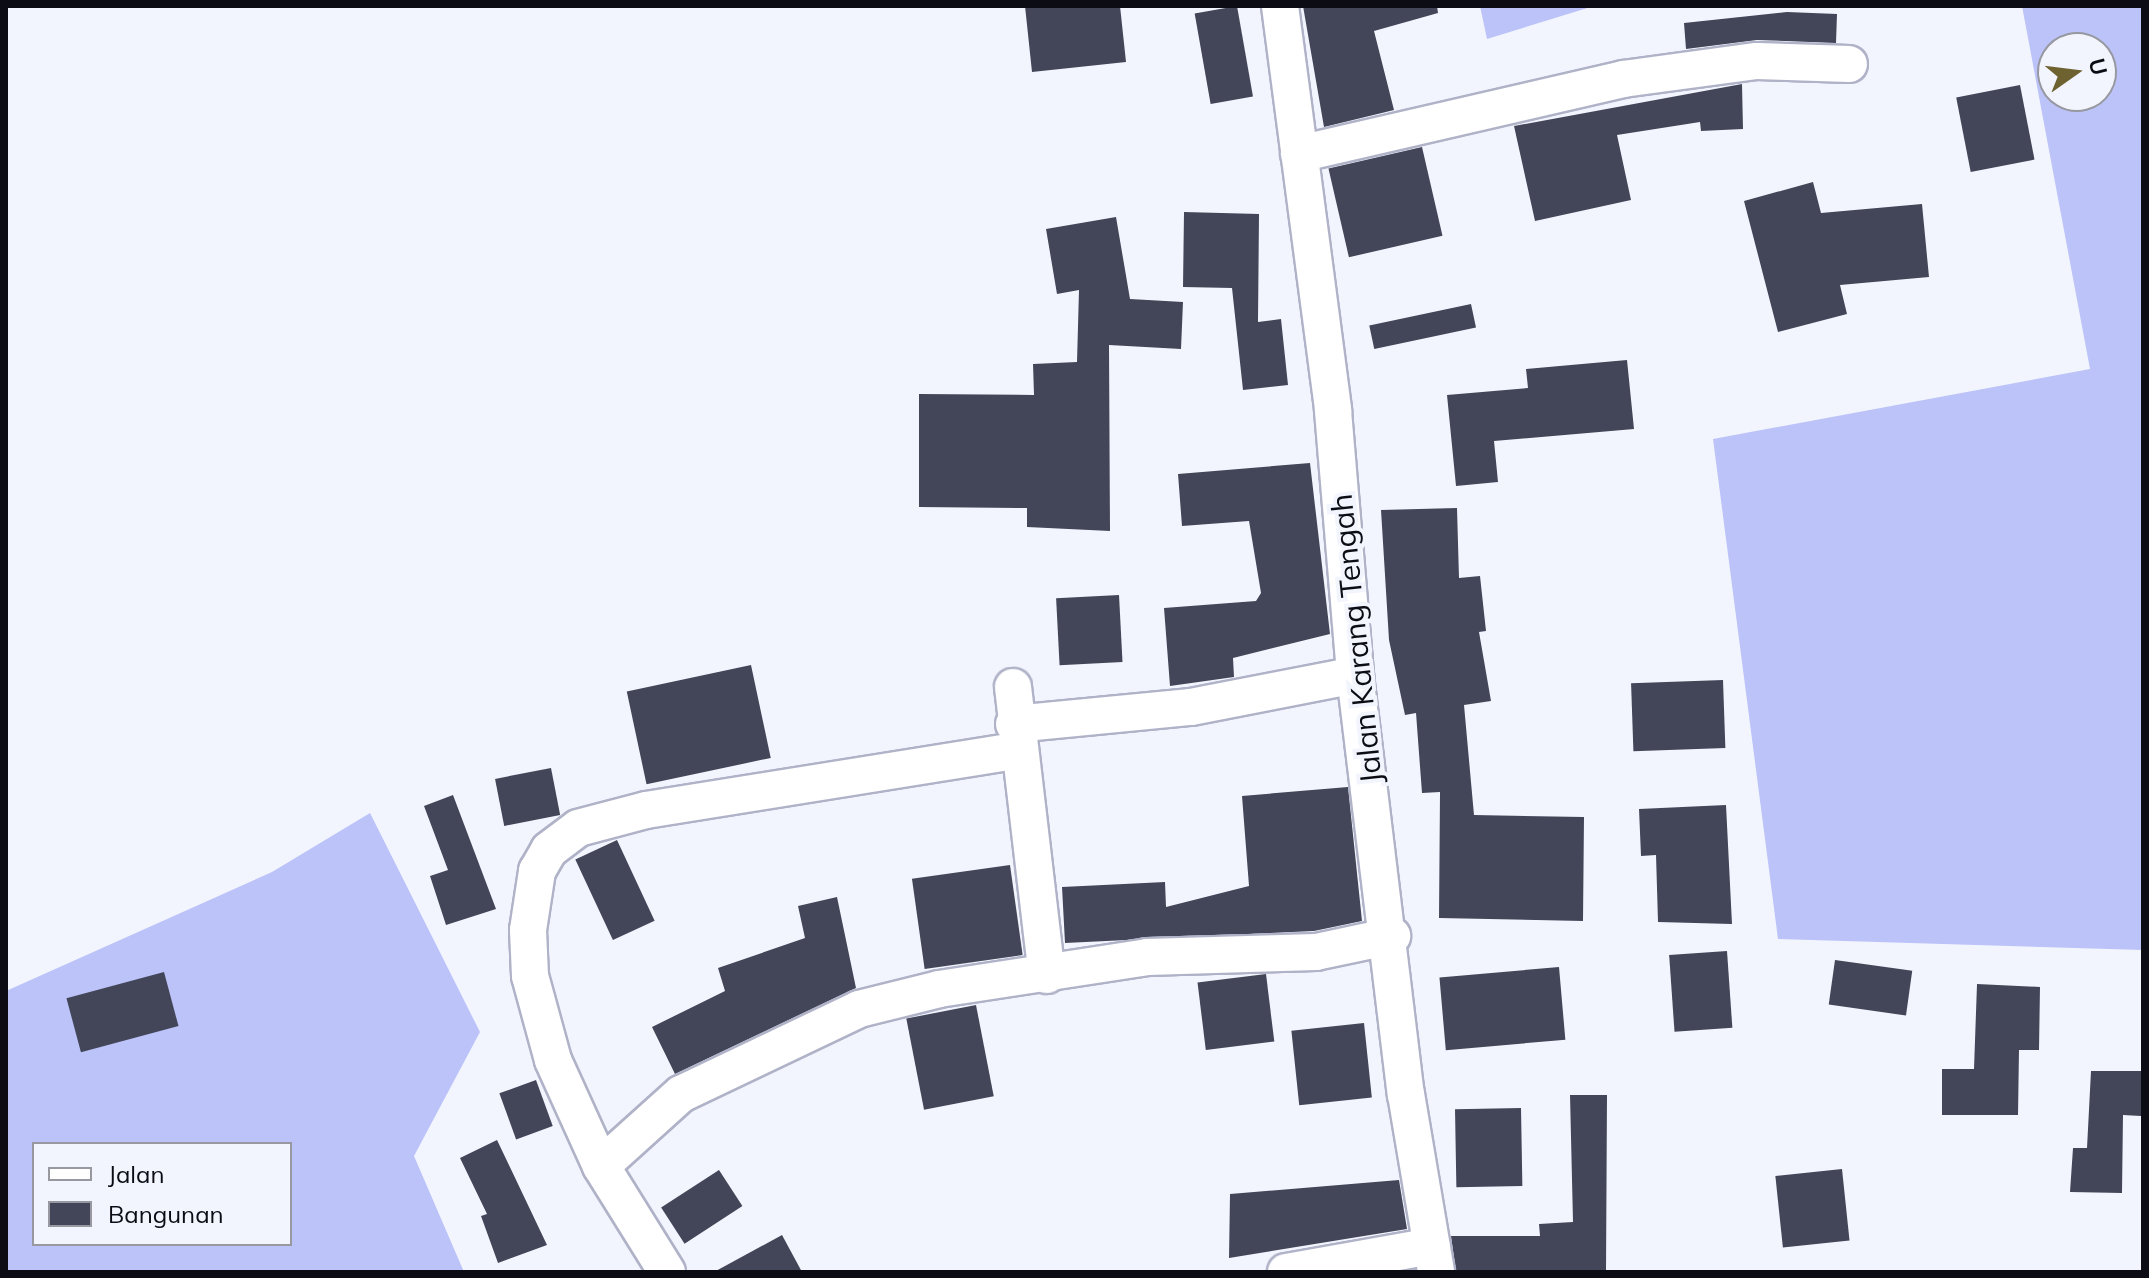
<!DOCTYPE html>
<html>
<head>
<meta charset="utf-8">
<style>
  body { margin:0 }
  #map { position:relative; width:2149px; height:1278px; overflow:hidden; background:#f3f5fe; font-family:Mulish,sans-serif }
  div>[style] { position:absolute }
  .forest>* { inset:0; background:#bbc3f9 }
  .building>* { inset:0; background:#434658; transform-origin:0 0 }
  .roads { filter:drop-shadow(2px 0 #b0b3c8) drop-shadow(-2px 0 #b0b3c8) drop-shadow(0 2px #b0b3c8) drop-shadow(0 -2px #b0b3c8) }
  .minor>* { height:36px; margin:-18px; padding:0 18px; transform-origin:18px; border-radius:18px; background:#fff }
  span { translate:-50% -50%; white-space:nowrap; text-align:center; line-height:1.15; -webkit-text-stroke:8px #f3f5fe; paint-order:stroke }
  .street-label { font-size:30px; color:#0c0d14 }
  .frame { position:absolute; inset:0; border:8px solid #0c0d14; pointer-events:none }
  .legend { position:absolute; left:32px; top:1142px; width:260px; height:104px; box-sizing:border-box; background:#f3f5fe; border:2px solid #9798a0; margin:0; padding:10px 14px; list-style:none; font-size:24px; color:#0c0d14 }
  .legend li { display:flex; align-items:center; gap:16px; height:40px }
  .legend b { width:40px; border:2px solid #9798a0 }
  .north { position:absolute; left:2037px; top:32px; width:80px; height:80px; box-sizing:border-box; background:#f3f5fe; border:2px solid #9798a0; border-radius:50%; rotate:76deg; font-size:22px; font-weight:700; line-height:32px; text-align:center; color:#0c0d14 }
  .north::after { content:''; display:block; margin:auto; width:28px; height:36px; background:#6e6330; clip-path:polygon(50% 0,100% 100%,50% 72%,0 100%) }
</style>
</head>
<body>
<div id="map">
  <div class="forest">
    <i style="clip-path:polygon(1480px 6px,1594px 6px,1487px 39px)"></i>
    <i style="clip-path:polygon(evenodd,2022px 6px,2143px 6px,2143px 950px,1778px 939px,1713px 439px,2090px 369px,2022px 6px,2053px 48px,2101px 48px,2101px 96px,2053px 96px,2053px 48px)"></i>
    <i style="clip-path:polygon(evenodd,370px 813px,480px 1032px,414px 1156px,464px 1272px,6px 1272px,6px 991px,272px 872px,370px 813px,34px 1144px,290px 1144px,290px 1244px,34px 1244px,34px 1144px)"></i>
  </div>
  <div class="building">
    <i style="clip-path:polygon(1025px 6px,1120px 6px,1126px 62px,1032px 72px)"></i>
    <i style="left:1237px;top:6px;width:92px;height:43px;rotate:80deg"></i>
    <i style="clip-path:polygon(1303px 6px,1437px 6px,1438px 13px,1374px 31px,1394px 110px,1324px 127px)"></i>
    <i style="clip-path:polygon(1787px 12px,1837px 14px,1836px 43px,1757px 40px,1686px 49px,1684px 23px)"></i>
    <i style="clip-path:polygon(1742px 84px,1743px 129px,1701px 131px,1700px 122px,1617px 135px,1631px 200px,1535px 221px,1514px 126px)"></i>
    <i style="left:2020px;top:85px;width:76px;height:65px;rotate:79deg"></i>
    <i style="left:1422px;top:147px;width:91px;height:96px;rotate:77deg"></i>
    <i style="clip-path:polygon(1813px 182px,1821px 213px,1922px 204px,1929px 277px,1840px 285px,1847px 314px,1778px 332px,1744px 201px)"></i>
    <i style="clip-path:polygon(1184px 212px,1259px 214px,1258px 322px,1281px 319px,1288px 385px,1243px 390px,1232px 288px,1183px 287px)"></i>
    <i style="clip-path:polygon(1116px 217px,1130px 299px,1183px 302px,1181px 349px,1109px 345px,1110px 531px,1027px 527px,1027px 508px,919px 507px,919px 394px,1034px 395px,1033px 364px,1077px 362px,1079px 290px,1057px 294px,1046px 229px)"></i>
    <i style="left:1471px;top:304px;width:24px;height:104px;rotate:78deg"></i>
    <i style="clip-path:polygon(1627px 360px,1634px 429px,1494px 441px,1498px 482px,1456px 486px,1447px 395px,1528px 388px,1526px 369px)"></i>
    <i style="clip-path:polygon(1310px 463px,1330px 634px,1233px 658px,1234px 677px,1170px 686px,1164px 608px,1256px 601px,1261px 593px,1249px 521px,1182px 526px,1178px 474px)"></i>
    <i style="clip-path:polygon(1457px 508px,1459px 578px,1480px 576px,1486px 631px,1479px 632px,1491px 701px,1464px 705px,1474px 815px,1584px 817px,1583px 921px,1439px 918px,1440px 792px,1422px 793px,1416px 713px,1405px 715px,1389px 640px,1381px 510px)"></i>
    <i style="left:1119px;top:595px;width:67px;height:63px;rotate:87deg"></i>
    <i style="left:751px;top:665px;width:95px;height:127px;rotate:78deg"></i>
    <i style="left:1723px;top:680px;width:68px;height:92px;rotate:88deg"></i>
    <i style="left:551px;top:768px;width:48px;height:57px;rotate:79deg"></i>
    <i style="clip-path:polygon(1348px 787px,1362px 921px,1314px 931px,1065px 943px,1062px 887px,1165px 882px,1166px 907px,1249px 886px,1242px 796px)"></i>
    <i style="clip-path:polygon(453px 795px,496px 909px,446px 925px,430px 876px,448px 870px,424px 806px)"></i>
    <i style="clip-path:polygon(1726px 805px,1732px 924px,1658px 922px,1656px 855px,1641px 856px,1639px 809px)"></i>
    <i style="left:617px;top:840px;width:89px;height:46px;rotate:65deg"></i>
    <i style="left:1010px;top:865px;width:91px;height:99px;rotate:82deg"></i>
    <i style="clip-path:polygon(837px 897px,856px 988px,675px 1074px,652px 1027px,725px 991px,718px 968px,805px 938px,798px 906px)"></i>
    <i style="left:1727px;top:951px;width:77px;height:58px;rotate:86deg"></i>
    <i style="left:1835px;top:960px;width:78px;height:45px;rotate:8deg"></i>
    <i style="left:1559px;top:967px;width:73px;height:120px;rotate:85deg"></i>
    <i style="left:164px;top:972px;width:56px;height:101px;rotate:75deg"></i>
    <i style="left:1266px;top:974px;width:68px;height:69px;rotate:83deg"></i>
    <i style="clip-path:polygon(1977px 984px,2040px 987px,2039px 1050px,2019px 1050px,2018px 1115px,1942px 1115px,1942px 1069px,1974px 1069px)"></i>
    <i style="left:976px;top:1005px;width:93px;height:71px;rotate:79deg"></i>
    <i style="left:1364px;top:1023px;width:75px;height:73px;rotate:84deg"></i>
    <i style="clip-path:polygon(2091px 1071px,2141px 1071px,2141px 1116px,2123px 1115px,2122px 1193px,2070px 1192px,2073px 1148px,2087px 1148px)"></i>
    <i style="left:536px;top:1080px;width:49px;height:39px;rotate:70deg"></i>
    <i style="clip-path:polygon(1570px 1095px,1607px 1095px,1606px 1272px,1456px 1272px,1451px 1236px,1540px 1236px,1539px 1224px,1573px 1222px)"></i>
    <i style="left:1521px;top:1108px;width:78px;height:66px;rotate:89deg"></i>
    <i style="clip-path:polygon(497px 1140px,547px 1245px,498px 1263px,481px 1216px,487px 1214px,460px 1158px)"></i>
    <i style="left:1842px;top:1169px;width:72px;height:67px;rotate:84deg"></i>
    <i style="left:719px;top:1170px;width:43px;height:69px;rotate:57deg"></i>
    <i style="clip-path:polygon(1399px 1180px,1407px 1229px,1229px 1258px,1230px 1194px)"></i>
    <i style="clip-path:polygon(782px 1235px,802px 1272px,714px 1272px)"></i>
  </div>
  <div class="roads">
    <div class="minor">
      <i style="left:1280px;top:6px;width:408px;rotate:82.5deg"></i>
      <i style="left:1333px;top:411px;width:265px;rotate:85.2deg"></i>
      <i style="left:1355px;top:675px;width:422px;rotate:83.1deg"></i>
      <i style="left:1406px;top:1094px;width:181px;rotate:80.4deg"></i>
      <i style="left:1299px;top:154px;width:333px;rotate:-13deg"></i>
      <i style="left:1623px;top:79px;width:135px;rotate:-7.7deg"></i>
      <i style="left:1757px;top:61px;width:92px;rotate:1.9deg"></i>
      <i style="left:1013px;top:687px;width:290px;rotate:83.3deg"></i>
      <i style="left:1014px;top:724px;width:178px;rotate:-5.5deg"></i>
      <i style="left:1191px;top:707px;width:167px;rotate:-11deg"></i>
      <i style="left:601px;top:1166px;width:108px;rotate:-42deg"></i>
      <i style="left:681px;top:1094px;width:197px;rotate:-25.5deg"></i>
      <i style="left:859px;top:1009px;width:82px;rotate:-14deg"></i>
      <i style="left:939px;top:989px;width:210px;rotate:-8.7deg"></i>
      <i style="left:1147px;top:957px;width:169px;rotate:-1.7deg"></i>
      <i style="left:1316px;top:952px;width:78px;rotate:-11.9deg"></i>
      <i style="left:667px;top:1272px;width:125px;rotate:-121.9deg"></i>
      <i style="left:601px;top:1166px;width:116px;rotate:-114.4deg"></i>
      <i style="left:553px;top:1060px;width:87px;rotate:-105.3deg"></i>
      <i style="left:530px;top:976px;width:46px;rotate:-92.5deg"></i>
      <i style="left:528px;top:930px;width:60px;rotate:-81.3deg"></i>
      <i style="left:537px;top:871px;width:24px;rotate:-60deg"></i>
      <i style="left:549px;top:850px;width:36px;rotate:-37deg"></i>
      <i style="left:578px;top:828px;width:70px;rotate:-14.8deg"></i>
      <i style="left:646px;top:810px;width:375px;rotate:-9.1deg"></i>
      <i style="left:1286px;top:1272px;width:148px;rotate:-10.1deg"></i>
    </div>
  </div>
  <div class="street-label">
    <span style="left:1356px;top:639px;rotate:-96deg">Jalan Karang Tengah</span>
  </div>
  <div class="frame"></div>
  <ul class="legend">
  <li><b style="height:10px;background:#fff"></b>Jalan</li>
  <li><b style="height:22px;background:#434658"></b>Bangunan</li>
  </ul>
  <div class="north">U</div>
</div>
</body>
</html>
